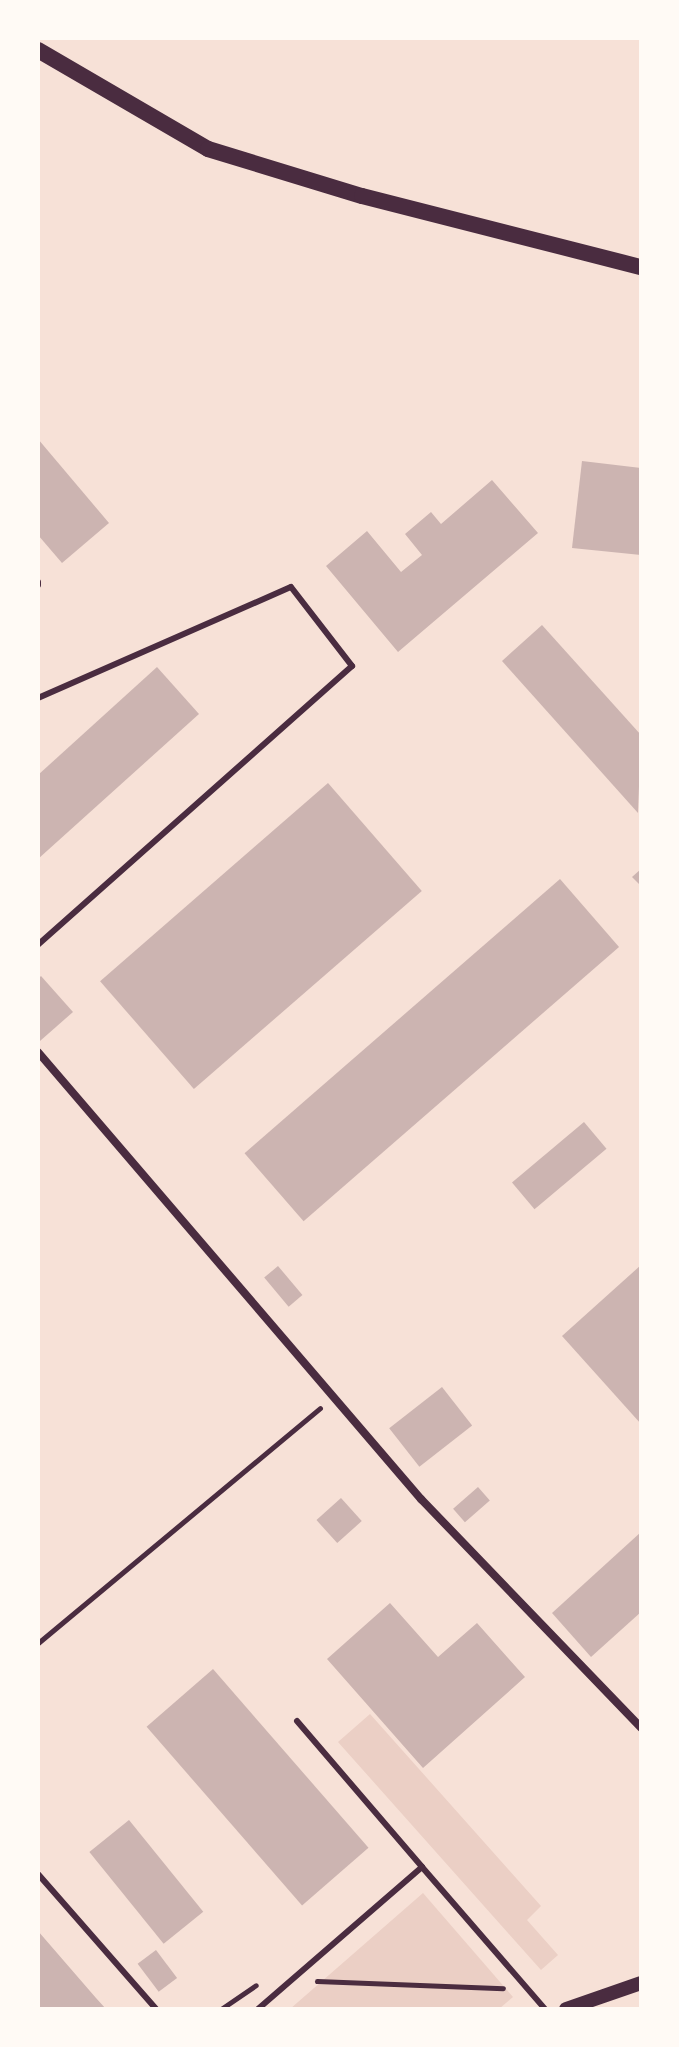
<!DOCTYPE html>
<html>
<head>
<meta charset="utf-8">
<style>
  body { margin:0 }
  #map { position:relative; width:679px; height:2047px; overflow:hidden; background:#f7e1d7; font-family:"Work Sans",sans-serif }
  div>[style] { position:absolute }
  .green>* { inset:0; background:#ebcfc5 }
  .building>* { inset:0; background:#ccb4b1; transform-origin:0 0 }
  .path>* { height:5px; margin:-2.5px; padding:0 2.5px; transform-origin:2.5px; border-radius:2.5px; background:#4a2c40 }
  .service>* { height:6px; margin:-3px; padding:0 3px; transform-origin:3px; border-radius:3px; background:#4a2c40 }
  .minor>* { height:8px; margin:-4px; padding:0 4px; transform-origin:4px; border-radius:4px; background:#4a2c40 }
  .tertiary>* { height:14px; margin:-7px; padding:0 7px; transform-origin:7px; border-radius:7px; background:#4a2c40 }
  .secondary>* { height:16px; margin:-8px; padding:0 8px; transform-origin:8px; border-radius:8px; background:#4a2c40 }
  span { translate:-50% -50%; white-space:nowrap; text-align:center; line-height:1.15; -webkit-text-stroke:8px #fffaf5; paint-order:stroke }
  .frame { position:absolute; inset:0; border:40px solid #fffaf5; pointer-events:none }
</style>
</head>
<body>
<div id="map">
  <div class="green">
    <i style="clip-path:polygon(370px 1714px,541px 1906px,527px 1920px,558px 1955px,541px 1970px,338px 1742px)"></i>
    <i style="clip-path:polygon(423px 1893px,513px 1997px,499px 2009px,290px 2009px)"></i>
  </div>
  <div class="building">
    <i style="clip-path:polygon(38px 439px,109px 523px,62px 563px,38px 535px)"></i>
    <i style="clip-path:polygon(582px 461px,641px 468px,641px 555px,572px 548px)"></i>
    <i style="clip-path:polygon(492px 480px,538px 533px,398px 652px,326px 566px,367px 531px,401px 572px,422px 555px,405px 534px,431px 512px,441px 524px)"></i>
    <i style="clip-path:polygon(542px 625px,641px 735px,638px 813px,502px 661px)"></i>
    <i style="clip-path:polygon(157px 667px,199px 714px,38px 859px,38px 775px)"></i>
    <i style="left:328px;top:783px;width:143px;height:302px;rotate:49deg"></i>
    <i style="clip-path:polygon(641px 869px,641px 886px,632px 877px)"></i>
    <i style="left:560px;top:879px;width:90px;height:418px;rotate:49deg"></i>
    <i style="clip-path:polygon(41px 976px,73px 1012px,40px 1041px,38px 979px)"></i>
    <i style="left:584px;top:1122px;width:35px;height:94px;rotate:50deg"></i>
    <i style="clip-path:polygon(641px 1265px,641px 1424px,562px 1336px)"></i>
    <i style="left:278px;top:1266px;width:38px;height:18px;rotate:50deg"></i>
    <i style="left:442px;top:1387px;width:49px;height:67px;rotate:52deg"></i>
    <i style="left:478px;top:1487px;width:18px;height:33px;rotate:49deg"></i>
    <i style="left:341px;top:1498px;width:31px;height:33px;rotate:48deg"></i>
    <i style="clip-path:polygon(641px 1532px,641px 1612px,591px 1657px,552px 1613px)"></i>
    <i style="clip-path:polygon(390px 1603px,438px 1657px,477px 1623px,525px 1677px,423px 1768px,327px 1659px)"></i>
    <i style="left:213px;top:1669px;width:237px;height:88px;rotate:49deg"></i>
    <i style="left:129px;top:1820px;width:118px;height:51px;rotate:51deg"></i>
    <i style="clip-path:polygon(38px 1931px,96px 1998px,106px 2009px,38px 2009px)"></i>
    <i style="left:156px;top:1950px;width:35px;height:23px;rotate:53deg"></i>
  </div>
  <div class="path">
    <i style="left:38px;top:1643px;width:367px;rotate:-39.8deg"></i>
    <i style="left:317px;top:1981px;width:186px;rotate:2.2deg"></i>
    <i style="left:221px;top:2009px;width:42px;rotate:-34.4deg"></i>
  </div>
  <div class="service">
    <i style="left:38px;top:582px;width:3px;rotate:90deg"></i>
    <i style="left:38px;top:698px;width:276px;rotate:-23.7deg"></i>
    <i style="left:291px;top:587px;width:100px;rotate:52.3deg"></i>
    <i style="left:352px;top:666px;width:420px;rotate:138.4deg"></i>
    <i style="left:297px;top:1721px;width:192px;rotate:49.4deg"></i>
    <i style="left:38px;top:1874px;width:179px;rotate:48.8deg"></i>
    <i style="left:258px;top:2009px;width:217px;rotate:-40.9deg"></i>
    <i style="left:422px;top:1867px;width:188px;rotate:49.1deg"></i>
  </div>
  <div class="minor">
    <i style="left:38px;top:1052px;width:589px;rotate:49.41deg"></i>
    <i style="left:421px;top:1499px;width:318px;rotate:46.1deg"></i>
  </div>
  <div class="tertiary">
    <i style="left:566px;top:2009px;width:79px;rotate:-19.1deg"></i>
  </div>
  <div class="secondary">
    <i style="left:38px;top:50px;width:197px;rotate:30.2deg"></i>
    <i style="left:208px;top:149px;width:161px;rotate:17deg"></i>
    <i style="left:362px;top:196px;width:288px;rotate:14.3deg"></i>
  </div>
  <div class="frame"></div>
</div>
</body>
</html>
